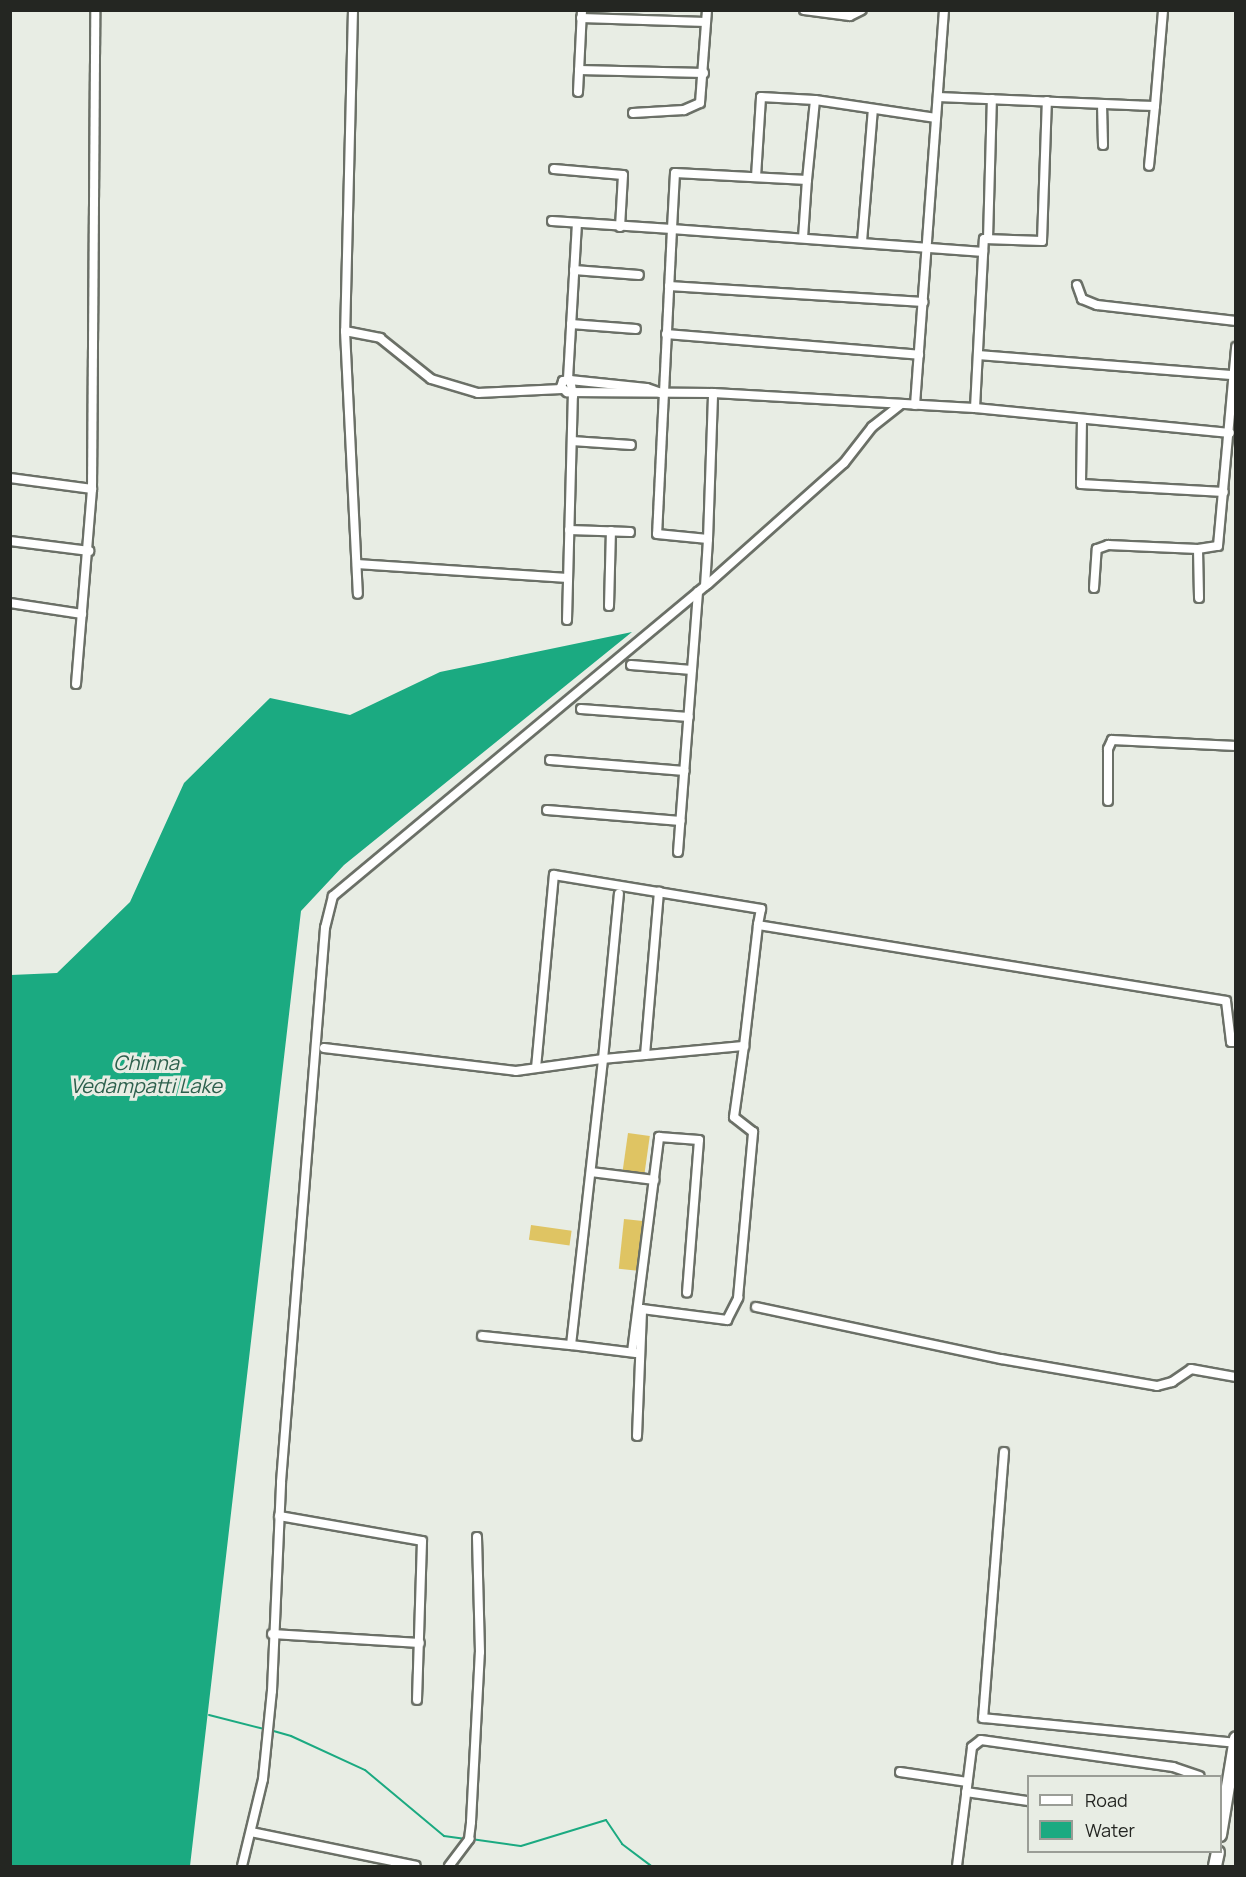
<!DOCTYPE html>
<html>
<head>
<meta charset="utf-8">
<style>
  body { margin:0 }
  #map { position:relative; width:1246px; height:1877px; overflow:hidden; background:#e8ede4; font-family:Manrope,sans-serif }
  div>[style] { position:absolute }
  .green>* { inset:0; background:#dfc463; transform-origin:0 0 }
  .water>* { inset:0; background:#1baa81 }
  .stream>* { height:2px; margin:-1px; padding:0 1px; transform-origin:1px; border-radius:1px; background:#1baa81 }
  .roads { filter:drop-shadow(2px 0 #6b7067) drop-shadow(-2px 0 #6b7067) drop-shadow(0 2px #6b7067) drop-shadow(0 -2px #6b7067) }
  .street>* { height:8px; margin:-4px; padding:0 4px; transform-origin:4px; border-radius:4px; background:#fff }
  .secondary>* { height:12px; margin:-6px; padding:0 6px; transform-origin:6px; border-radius:6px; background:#fff }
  span { translate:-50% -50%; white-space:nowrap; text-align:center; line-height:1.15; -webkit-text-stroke:6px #e8ede4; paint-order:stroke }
  .water-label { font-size:20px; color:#2c5f4c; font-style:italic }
  .frame { position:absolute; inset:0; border:12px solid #242622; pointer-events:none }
  .legend { position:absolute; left:1027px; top:1775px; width:195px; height:78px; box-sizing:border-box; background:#e8ede4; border:2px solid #9a9d96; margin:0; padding:8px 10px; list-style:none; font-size:18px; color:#242622 }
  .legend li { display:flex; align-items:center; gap:12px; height:30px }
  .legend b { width:30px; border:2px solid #9a9d96 }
</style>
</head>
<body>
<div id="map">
  <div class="green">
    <i style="left:628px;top:1133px;width:22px;height:41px;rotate:8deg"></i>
    <i style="left:624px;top:1219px;width:19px;height:50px;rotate:6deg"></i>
    <i style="left:531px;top:1225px;width:41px;height:15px;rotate:8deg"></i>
  </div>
  <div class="water">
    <i style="clip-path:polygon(632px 632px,344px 865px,301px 911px,190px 1866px,11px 1866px,11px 975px,57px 973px,130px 902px,184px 783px,270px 698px,350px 715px,440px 672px)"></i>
  </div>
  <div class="stream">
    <i style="left:209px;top:1715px;width:57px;rotate:14.3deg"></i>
    <i style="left:270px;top:1730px;width:22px;rotate:16deg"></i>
    <i style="left:291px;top:1736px;width:81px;rotate:24.7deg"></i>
    <i style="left:365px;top:1770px;width:103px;rotate:39.9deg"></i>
    <i style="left:444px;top:1836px;width:22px;rotate:8deg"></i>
    <i style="left:471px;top:1839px;width:50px;rotate:8deg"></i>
    <i style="left:521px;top:1846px;width:89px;rotate:-17deg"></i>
    <i style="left:606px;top:1820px;width:29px;rotate:56deg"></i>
    <i style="left:622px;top:1844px;width:36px;rotate:37deg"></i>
  </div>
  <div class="roads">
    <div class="street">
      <i style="left:353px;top:10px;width:321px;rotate:91.4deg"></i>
      <i style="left:345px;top:331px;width:263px;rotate:87.2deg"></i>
      <i style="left:804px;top:10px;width:46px;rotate:7.4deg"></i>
      <i style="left:850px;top:16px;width:13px;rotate:-27deg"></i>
      <i style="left:581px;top:18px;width:125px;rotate:1.8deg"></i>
      <i style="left:579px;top:70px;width:125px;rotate:1.4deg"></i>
      <i style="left:578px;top:92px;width:82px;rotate:-87.2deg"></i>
      <i style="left:938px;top:97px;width:217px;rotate:2.4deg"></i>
      <i style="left:1155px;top:106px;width:60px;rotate:95.7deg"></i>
      <i style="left:1102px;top:104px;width:41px;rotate:88.6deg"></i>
      <i style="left:1155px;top:106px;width:96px;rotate:-85.2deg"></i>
      <i style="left:633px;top:113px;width:51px;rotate:-3.4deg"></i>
      <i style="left:684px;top:110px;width:17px;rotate:-24deg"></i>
      <i style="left:700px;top:103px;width:93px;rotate:-85.7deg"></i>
      <i style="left:936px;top:118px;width:122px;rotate:-171.5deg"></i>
      <i style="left:815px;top:100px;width:80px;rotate:95.7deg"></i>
      <i style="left:807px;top:180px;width:132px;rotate:-177deg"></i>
      <i style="left:675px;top:173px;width:56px;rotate:93.1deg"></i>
      <i style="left:672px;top:229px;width:312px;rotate:4.2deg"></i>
      <i style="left:554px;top:169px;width:69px;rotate:5deg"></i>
      <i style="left:623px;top:175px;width:52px;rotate:93.3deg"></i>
      <i style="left:756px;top:177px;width:80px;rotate:-86.4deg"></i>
      <i style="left:761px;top:97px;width:54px;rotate:3.2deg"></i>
      <i style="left:552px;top:221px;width:120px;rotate:3.8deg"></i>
      <i style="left:672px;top:229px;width:305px;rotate:92.8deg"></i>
      <i style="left:657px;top:534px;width:51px;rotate:5.6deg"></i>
      <i style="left:708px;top:539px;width:146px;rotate:-88deg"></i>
      <i style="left:713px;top:393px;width:262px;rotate:3.3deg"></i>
      <i style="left:975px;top:408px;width:169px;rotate:-87deg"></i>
      <i style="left:984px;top:239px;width:58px;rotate:2deg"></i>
      <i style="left:1042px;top:241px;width:140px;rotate:-88deg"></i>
      <i style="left:803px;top:238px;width:58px;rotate:-86.1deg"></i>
      <i style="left:988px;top:239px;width:140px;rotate:-88.4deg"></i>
      <i style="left:862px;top:242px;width:133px;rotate:-85.3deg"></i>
      <i style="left:574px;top:270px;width:65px;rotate:4.4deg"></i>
      <i style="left:1077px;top:285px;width:15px;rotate:70deg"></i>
      <i style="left:1082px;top:299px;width:16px;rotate:22deg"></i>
      <i style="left:1097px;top:305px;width:140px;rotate:6.6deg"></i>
      <i style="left:669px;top:286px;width:255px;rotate:3.6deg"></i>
      <i style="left:571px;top:324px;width:65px;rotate:4.4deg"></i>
      <i style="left:345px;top:331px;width:36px;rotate:11deg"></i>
      <i style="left:380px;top:338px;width:65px;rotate:38.8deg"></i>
      <i style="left:431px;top:379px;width:49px;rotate:16.6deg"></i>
      <i style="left:478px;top:393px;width:84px;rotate:-2.7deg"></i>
      <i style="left:666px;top:334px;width:254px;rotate:4.7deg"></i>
      <i style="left:978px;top:355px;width:257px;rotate:4.5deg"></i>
      <i style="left:568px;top:379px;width:155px;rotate:-86.7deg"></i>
      <i style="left:570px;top:380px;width:77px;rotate:5.9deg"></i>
      <i style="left:647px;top:388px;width:15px;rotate:20deg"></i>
      <i style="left:572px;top:390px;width:10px;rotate:-101deg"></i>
      <i style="left:570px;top:380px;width:7px;rotate:172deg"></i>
      <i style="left:563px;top:381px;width:6px;rotate:108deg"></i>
      <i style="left:561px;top:387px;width:8px;rotate:40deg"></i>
      <i style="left:567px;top:392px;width:146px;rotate:0.4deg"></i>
      <i style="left:915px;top:405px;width:396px;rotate:-85.8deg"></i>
      <i style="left:975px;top:408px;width:256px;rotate:5.6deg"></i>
      <i style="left:1082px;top:419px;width:65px;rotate:90.9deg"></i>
      <i style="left:1081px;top:484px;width:143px;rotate:3.2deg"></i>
      <i style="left:572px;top:441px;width:59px;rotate:3.9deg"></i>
      <i style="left:10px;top:478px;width:83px;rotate:7.6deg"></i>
      <i style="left:569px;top:530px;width:61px;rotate:1.9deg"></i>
      <i style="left:10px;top:541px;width:80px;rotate:7.2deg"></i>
      <i style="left:1198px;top:549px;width:49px;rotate:88.8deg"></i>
      <i style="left:357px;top:564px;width:211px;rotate:3.8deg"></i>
      <i style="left:705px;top:586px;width:47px;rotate:-86.3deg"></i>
      <i style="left:1094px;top:588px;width:39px;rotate:-86deg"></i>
      <i style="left:1097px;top:549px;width:12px;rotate:-20deg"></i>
      <i style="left:1108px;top:545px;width:90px;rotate:2.5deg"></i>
      <i style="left:1198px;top:549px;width:20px;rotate:-9deg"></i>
      <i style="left:1218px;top:546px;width:200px;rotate:-84.8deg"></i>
      <i style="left:10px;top:603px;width:73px;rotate:8.7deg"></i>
      <i style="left:609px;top:606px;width:75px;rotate:-88.5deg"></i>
      <i style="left:567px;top:620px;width:224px;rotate:-88.5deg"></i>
      <i style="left:573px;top:396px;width:6px;rotate:-121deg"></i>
      <i style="left:631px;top:665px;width:61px;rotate:4.7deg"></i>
      <i style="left:76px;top:684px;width:196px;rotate:-85.3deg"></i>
      <i style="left:92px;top:489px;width:479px;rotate:-89.6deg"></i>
      <i style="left:581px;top:709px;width:108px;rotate:4.2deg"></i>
      <i style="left:550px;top:760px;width:135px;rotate:4.7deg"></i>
      <i style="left:1108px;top:801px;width:52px;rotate:-90deg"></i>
      <i style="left:1108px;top:749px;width:10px;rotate:-66deg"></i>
      <i style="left:1112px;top:740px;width:124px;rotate:2.8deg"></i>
      <i style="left:547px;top:810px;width:134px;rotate:4.7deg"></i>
      <i style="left:678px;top:852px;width:261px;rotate:-85.6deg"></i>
      <i style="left:324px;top:1048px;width:193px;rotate:6.8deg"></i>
      <i style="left:516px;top:1071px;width:88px;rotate:-7.9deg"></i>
      <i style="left:603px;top:1059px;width:166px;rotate:-84.5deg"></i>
      <i style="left:645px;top:1055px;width:164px;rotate:-85.1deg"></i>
      <i style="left:536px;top:1068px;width:194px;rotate:-84.7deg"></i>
      <i style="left:554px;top:875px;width:210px;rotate:9.3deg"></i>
      <i style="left:761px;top:909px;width:16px;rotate:101deg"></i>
      <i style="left:591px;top:1172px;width:64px;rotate:7.2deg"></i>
      <i style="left:756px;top:1307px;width:250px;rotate:12deg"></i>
      <i style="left:1001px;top:1359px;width:158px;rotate:9.8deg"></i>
      <i style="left:1157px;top:1386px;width:16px;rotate:-15deg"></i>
      <i style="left:1172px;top:1382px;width:23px;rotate:-34deg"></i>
      <i style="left:1191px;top:1369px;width:46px;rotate:10.1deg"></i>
      <i style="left:482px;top:1336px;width:89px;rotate:5.8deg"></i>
      <i style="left:571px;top:1345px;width:288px;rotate:-83.6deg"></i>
      <i style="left:603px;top:1059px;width:142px;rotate:-5.3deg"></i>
      <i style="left:744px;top:1046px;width:122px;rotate:-83.4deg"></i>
      <i style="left:758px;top:925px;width:474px;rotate:9.2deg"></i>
      <i style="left:1226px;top:1001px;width:41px;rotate:83deg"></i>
      <i style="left:1231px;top:1042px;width:5px"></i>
      <i style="left:571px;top:1345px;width:65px;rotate:7deg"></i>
      <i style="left:632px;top:1352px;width:217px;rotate:-82.8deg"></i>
      <i style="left:659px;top:1137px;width:40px;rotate:4.3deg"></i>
      <i style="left:699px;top:1140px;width:153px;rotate:94.5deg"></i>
      <i style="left:637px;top:1436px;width:127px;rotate:-87.7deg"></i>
      <i style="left:642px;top:1309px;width:86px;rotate:7.4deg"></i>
      <i style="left:727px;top:1320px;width:25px;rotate:-63deg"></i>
      <i style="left:738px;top:1298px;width:167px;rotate:-84.8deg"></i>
      <i style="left:753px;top:1132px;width:24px;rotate:-142deg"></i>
      <i style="left:734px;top:1117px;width:72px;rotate:-82deg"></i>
      <i style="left:1004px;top:1452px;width:267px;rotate:94.5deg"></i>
      <i style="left:983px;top:1718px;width:254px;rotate:5.6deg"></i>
      <i style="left:279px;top:1516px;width:145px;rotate:9.9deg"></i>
      <i style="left:422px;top:1541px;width:159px;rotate:91.8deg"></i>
      <i style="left:272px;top:1634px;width:148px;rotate:3.5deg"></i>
      <i style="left:900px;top:1772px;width:68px;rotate:8.5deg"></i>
      <i style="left:966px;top:1792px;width:63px;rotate:8.3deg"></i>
      <i style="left:251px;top:1832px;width:168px;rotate:11.6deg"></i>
      <i style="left:242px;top:1866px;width:89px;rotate:-76.4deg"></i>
      <i style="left:263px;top:1779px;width:88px;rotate:-84.2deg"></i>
      <i style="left:272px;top:1691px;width:209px;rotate:-87.5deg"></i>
      <i style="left:281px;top:1482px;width:556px;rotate:-85.46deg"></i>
      <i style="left:325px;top:928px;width:33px;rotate:-76deg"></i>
      <i style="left:333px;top:896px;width:488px;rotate:-39.8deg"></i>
      <i style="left:708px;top:584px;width:182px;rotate:-41.7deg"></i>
      <i style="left:844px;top:463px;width:46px;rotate:-52.1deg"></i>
      <i style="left:872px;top:427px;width:37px;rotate:-38deg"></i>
      <i style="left:449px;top:1866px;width:34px;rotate:-53deg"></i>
      <i style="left:469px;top:1839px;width:17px;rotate:-83deg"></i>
      <i style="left:471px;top:1822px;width:170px;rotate:-87deg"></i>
      <i style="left:480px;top:1652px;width:115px;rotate:-91.5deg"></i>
      <i style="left:957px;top:1866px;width:120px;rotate:-82.8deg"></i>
      <i style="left:972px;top:1747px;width:11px;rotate:-38deg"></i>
      <i style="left:981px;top:1740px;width:194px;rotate:8deg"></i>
      <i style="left:1173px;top:1767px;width:28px;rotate:19deg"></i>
    </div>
    <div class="secondary">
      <i style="left:1220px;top:1835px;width:98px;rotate:-80.6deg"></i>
      <i style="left:1215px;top:1866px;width:14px;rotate:-78deg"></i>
    </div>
  </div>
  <div class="water-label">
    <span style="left:146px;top:1074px">Chinna<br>Vedampatti Lake</span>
  </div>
  <div class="frame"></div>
  <ul class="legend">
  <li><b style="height:8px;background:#fff"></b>Road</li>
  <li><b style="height:16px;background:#1baa81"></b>Water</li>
  </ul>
</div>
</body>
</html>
